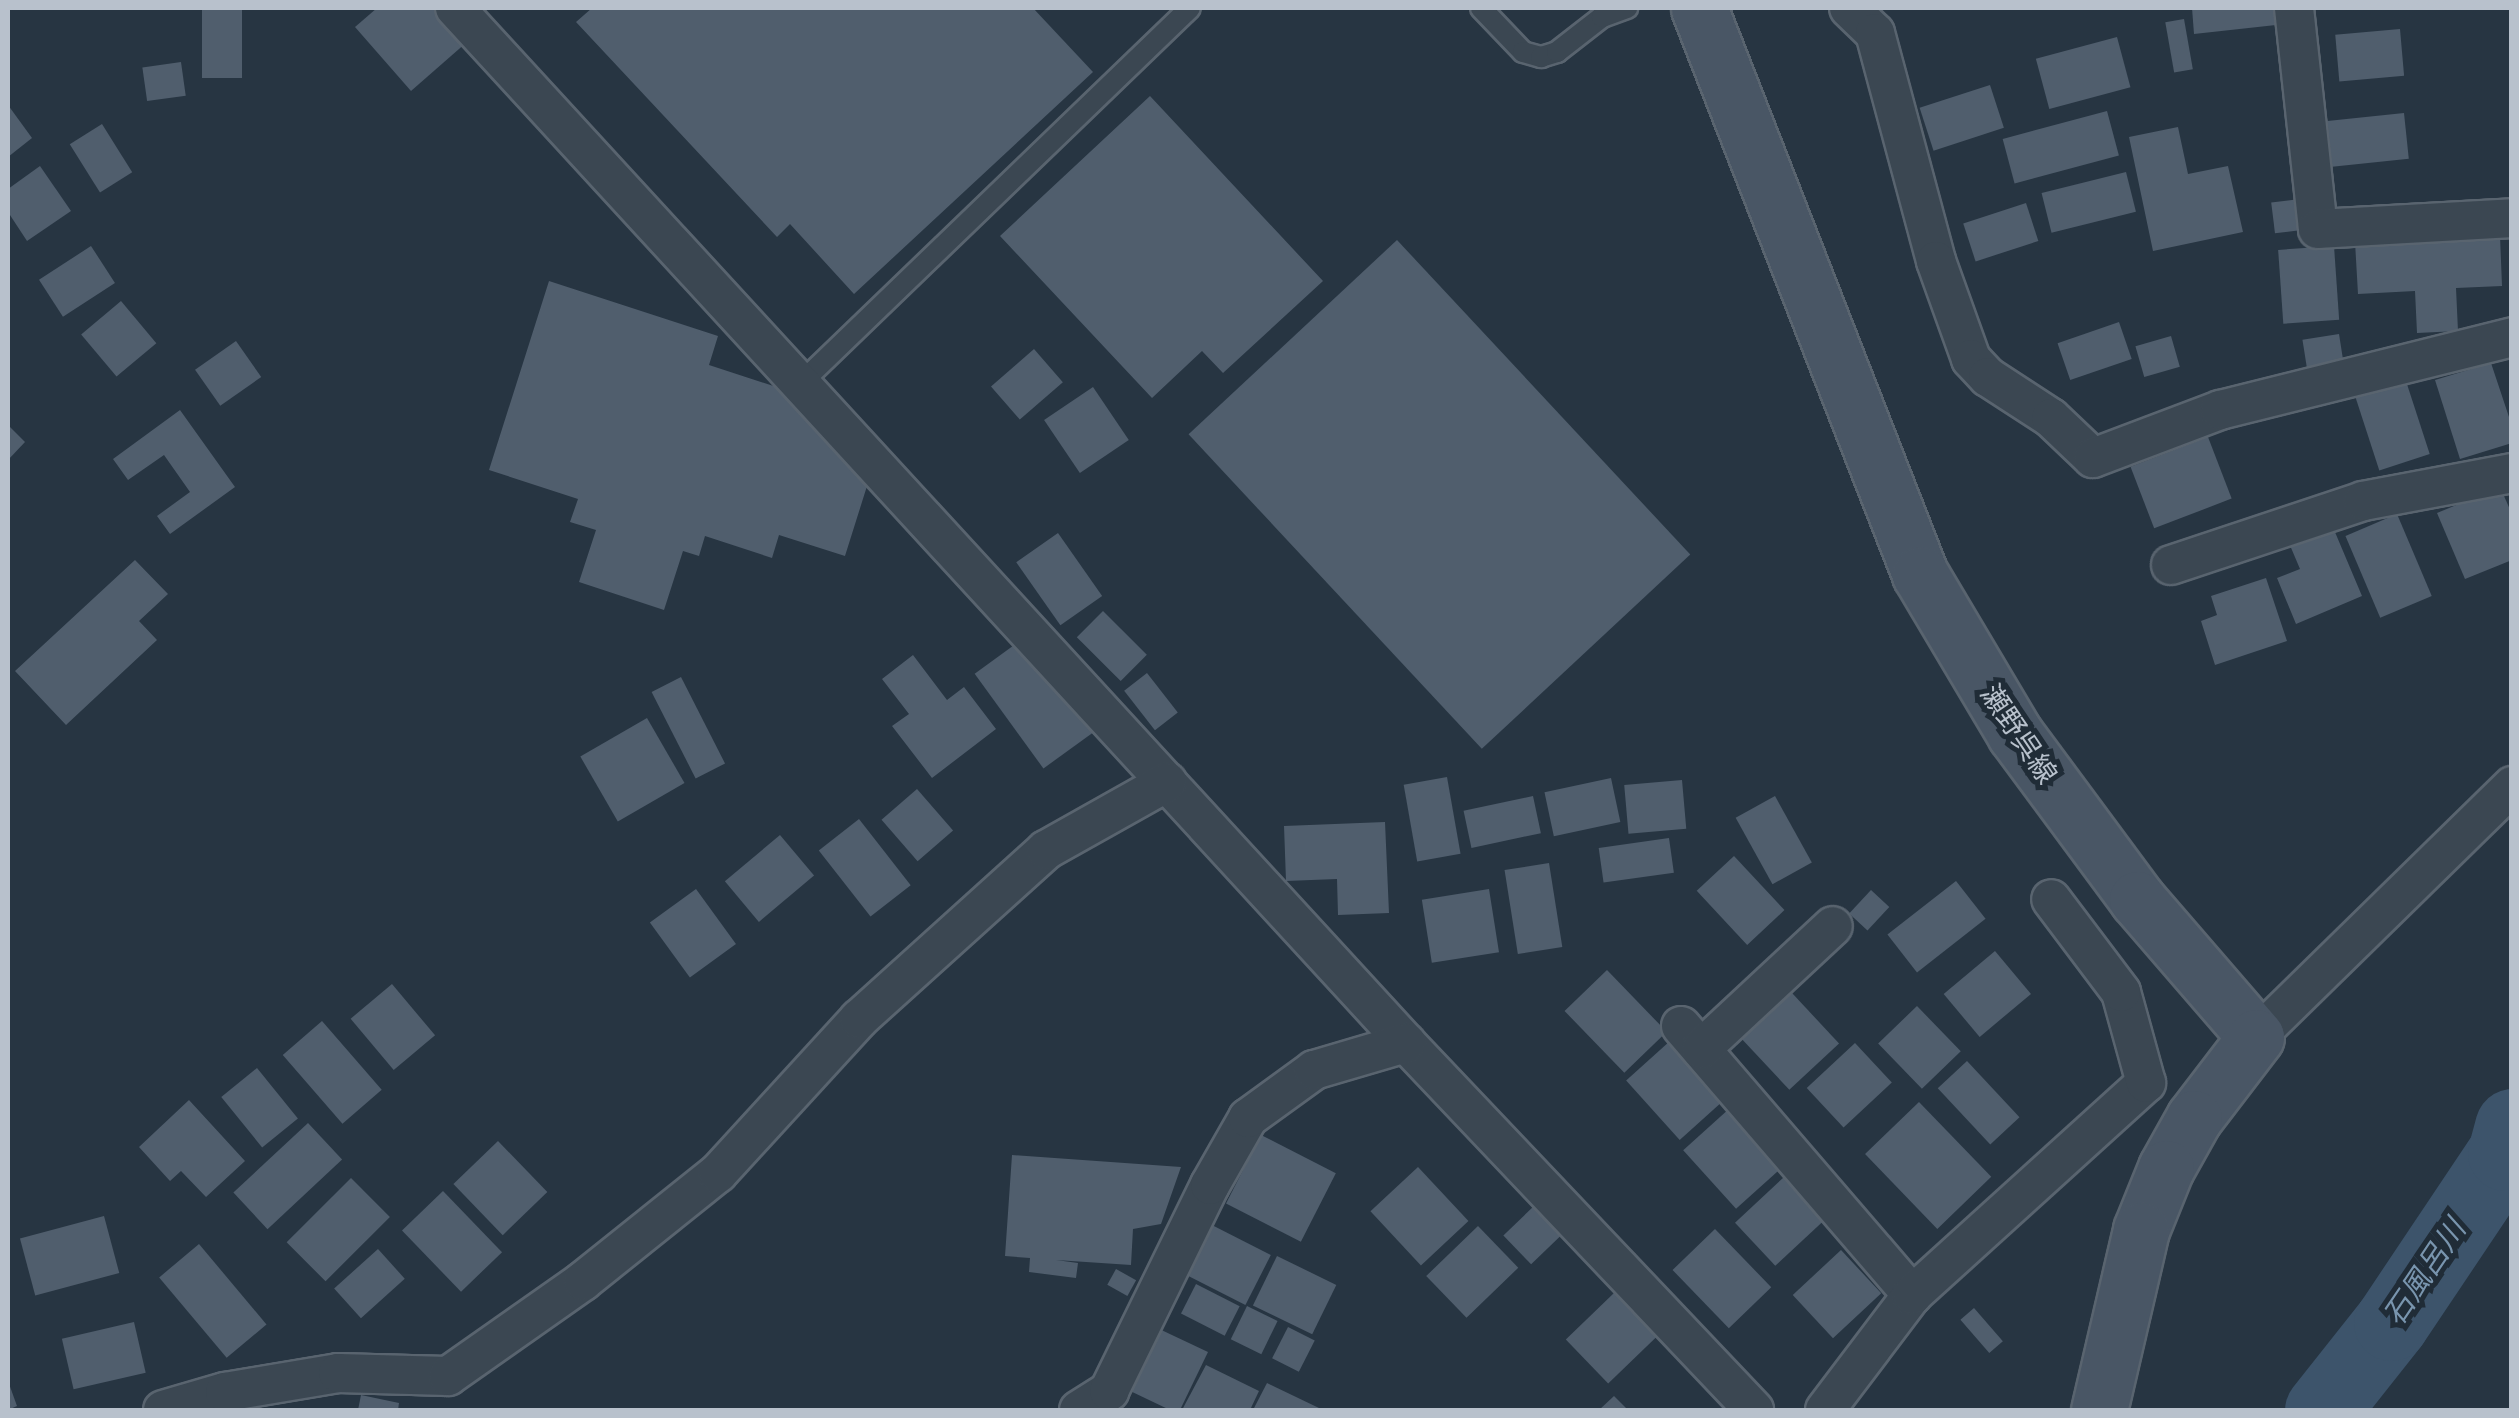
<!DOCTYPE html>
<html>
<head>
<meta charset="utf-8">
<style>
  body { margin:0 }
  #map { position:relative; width:2519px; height:1418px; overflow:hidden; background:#273542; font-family:"Titillium Web","Noto Sans JP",sans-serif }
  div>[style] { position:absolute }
  .river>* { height:75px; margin:-37.5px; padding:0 37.5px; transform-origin:37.5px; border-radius:37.5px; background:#3d546b }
  .building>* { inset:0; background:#505e6d; transform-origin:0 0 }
  .roads { filter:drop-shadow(2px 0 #59646f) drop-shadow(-2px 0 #59646f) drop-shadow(0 2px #59646f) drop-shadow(0 -2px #59646f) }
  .lane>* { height:20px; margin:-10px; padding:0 10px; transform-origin:10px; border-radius:10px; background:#3b4752 }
  .street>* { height:38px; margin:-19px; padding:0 19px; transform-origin:19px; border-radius:19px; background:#3b4752 }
  .secondary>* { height:55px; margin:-27.5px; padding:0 27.5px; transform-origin:27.5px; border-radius:27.5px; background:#495665 }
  span { translate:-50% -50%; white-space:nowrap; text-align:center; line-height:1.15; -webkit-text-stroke:10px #202c37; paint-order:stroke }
  .street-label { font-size:28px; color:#b8c1cc }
  .water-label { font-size:30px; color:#7995ae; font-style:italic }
  .frame { position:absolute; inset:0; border:10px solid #b8c1cc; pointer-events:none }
</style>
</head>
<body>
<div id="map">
  <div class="river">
    <i style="left:2322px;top:1410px;width:111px;rotate:-51.6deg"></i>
    <i style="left:2391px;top:1323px;width:205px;rotate:-56.2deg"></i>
    <i style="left:2505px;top:1153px;width:28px;rotate:-75deg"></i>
  </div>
  <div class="building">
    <i style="left:202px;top:8px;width:40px;height:70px"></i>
    <i style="clip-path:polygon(377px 8px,437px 8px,467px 42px,411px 91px,355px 27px)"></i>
    <i style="clip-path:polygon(592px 8px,1033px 8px,1093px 72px,854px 294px,790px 224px,777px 237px,576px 22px)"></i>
    <i style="clip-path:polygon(2192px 8px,2274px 8px,2276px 25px,2194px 34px)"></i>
    <i style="left:2184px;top:19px;width:51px;height:19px;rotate:80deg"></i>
    <i style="left:2400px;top:29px;width:47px;height:65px;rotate:85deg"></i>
    <i style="left:2117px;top:37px;width:52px;height:84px;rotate:75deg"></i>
    <i style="left:181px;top:62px;width:34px;height:39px;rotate:82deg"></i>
    <i style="left:1990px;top:85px;width:45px;height:74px;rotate:72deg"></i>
    <i style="clip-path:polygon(1150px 96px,1323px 281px,1223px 373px,1202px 351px,1152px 398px,1000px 236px)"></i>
    <i style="clip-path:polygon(8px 105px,32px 138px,8px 157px)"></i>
    <i style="left:2107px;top:111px;width:46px;height:108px;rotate:75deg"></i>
    <i style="left:2404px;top:113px;width:46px;height:77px;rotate:84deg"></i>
    <i style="left:102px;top:124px;width:57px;height:38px;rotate:58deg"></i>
    <i style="clip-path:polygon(2178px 127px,2188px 174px,2228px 166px,2243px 232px,2153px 251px,2129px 137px)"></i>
    <i style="clip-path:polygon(40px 166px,71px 211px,27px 241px,8px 212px,8px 189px)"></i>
    <i style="left:2126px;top:172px;width:41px;height:87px;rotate:76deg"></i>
    <i style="left:2300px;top:199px;width:31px;height:29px;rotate:83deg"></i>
    <i style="left:2026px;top:203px;width:40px;height:66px;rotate:72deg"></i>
    <i style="clip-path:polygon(2500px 235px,2502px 286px,2456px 288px,2458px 331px,2417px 333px,2415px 291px,2358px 294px,2355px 242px)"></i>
    <i style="left:1397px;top:240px;width:430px;height:285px;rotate:47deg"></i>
    <i style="left:91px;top:246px;width:44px;height:62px;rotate:57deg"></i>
    <i style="left:2334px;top:246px;width:74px;height:56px;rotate:86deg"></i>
    <i style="clip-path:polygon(549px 281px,718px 336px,709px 365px,801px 395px,873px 467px,845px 556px,779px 535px,772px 558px,705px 536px,699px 556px,683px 551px,664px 610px,579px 582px,596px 530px,570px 522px,578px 499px,489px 470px)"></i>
    <i style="left:121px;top:301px;width:55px;height:52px;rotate:50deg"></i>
    <i style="left:2119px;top:322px;width:39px;height:65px;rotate:71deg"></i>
    <i style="left:2339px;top:334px;width:30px;height:37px;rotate:81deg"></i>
    <i style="left:2171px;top:336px;width:32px;height:37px;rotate:74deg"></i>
    <i style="left:236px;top:341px;width:44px;height:50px;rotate:55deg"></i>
    <i style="left:1034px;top:349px;width:44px;height:57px;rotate:49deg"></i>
    <i style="clip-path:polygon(2491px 363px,2512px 426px,2512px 443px,2460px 459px,2435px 380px)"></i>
    <i style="left:2405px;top:378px;width:80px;height:53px;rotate:72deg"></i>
    <i style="left:1093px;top:387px;width:64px;height:59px;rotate:56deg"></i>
    <i style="clip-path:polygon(180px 410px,235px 487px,170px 534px,157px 516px,190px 492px,164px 455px,128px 480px,113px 459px)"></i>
    <i style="clip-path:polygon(8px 425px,25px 442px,8px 460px)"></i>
    <i style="left:2208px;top:437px;width:66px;height:83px;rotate:69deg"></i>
    <i style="clip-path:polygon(2500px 487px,2512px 514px,2512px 560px,2465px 579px,2437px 513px)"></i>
    <i style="left:2397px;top:514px;width:89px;height:56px;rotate:67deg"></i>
    <i style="clip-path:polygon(2332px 525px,2362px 596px,2296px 624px,2277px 578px,2300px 569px,2289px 543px)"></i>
    <i style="left:1058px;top:533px;width:77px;height:51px;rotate:55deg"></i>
    <i style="clip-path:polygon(135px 560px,168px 594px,139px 621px,157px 640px,66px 725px,15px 671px)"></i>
    <i style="clip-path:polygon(2266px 578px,2287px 641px,2215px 665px,2201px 621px,2217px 615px,2211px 596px)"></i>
    <i style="left:1103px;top:611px;width:62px;height:37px;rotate:45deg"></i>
    <i style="left:1024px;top:638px;width:117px;height:61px;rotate:54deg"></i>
    <i style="clip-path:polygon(913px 655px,947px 700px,964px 687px,996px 729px,932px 778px,892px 726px,909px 714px,882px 679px)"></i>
    <i style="left:1147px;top:673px;width:50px;height:29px;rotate:52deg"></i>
    <i style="left:681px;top:677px;width:97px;height:33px;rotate:63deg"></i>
    <i style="left:647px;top:718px;width:75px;height:77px;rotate:60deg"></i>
    <i style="left:1447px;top:777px;width:78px;height:44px;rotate:80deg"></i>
    <i style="left:1611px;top:778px;width:45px;height:68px;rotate:78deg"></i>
    <i style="left:1682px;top:780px;width:49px;height:58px;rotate:85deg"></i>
    <i style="left:917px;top:789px;width:55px;height:47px;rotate:49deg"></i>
    <i style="left:1533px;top:796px;width:38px;height:71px;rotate:78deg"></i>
    <i style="left:1775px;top:796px;width:76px;height:45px;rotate:61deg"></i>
    <i style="left:859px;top:819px;width:84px;height:51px;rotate:52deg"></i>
    <i style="clip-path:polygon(1385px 822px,1389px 913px,1338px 915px,1337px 879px,1286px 881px,1284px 826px)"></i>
    <i style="left:780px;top:835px;width:53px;height:72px;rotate:50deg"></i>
    <i style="left:1669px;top:838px;width:35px;height:71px;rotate:82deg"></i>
    <i style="left:1734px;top:856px;width:74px;height:51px;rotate:47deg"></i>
    <i style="left:1549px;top:863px;width:85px;height:45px;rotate:81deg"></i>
    <i style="left:1956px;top:881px;width:48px;height:87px;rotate:52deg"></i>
    <i style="left:696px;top:889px;width:68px;height:57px;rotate:54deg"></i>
    <i style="left:1489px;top:889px;width:64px;height:68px;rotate:81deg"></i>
    <i style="left:1871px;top:890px;width:25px;height:32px;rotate:43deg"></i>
    <i style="left:1995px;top:951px;width:56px;height:67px;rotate:50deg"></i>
    <i style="left:1607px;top:970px;width:86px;height:59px;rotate:46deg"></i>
    <i style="left:392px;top:984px;width:67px;height:54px;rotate:50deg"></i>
    <i style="left:1792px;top:993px;width:69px;height:68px;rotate:47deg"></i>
    <i style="left:1917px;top:1006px;width:63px;height:54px;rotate:46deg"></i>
    <i style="left:322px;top:1021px;width:91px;height:52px;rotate:49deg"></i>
    <i style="left:1670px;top:1041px;width:80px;height:59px;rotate:48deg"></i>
    <i style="left:1855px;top:1043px;width:54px;height:66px;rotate:47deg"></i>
    <i style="left:1967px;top:1061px;width:77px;height:40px;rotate:47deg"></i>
    <i style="left:257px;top:1068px;width:65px;height:46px;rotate:51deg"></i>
    <i style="clip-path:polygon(189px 1100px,245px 1161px,206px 1197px,181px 1171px,170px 1181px,139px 1147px)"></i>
    <i style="left:1919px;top:1102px;width:104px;height:75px;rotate:46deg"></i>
    <i style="left:1730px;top:1108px;width:79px;height:63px;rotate:48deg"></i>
    <i style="left:308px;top:1123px;width:50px;height:102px;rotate:47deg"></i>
    <i style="left:1261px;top:1135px;width:84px;height:77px;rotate:27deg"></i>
    <i style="left:498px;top:1141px;width:71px;height:62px;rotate:46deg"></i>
    <i style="clip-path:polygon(1012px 1155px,1181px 1167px,1161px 1224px,1133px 1229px,1131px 1265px,1056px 1260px,1078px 1263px,1076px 1278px,1029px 1272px,1030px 1258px,1005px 1256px)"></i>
    <i style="left:1418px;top:1167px;width:74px;height:65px;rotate:47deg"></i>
    <i style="left:1784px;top:1177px;width:59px;height:67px;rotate:47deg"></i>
    <i style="left:351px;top:1178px;width:55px;height:91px;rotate:45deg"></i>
    <i style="left:443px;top:1191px;width:85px;height:57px;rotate:46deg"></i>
    <i style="left:1535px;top:1205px;width:40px;height:44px;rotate:46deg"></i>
    <i style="left:104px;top:1216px;width:59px;height:87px;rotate:75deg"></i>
    <i style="left:1204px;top:1221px;width:75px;height:56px;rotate:27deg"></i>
    <i style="left:1478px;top:1226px;width:58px;height:72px;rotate:46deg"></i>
    <i style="left:1715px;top:1229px;width:81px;height:59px;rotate:46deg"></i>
    <i style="left:199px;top:1244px;width:105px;height:52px;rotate:50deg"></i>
    <i style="left:378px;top:1249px;width:40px;height:59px;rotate:48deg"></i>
    <i style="left:1841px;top:1250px;width:59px;height:66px;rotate:47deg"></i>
    <i style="left:1277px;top:1256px;width:66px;height:55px;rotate:26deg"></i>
    <i style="left:1116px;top:1269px;width:23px;height:18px;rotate:29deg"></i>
    <i style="left:1196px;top:1284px;width:49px;height:33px;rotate:27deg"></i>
    <i style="left:1614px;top:1293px;width:61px;height:67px;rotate:46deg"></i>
    <i style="left:1247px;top:1306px;width:34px;height:37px;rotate:26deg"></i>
    <i style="left:1974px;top:1308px;width:44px;height:18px;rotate:49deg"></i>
    <i style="left:134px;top:1322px;width:52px;height:74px;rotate:77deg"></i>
    <i style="clip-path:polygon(1155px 1327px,1208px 1352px,1180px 1410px,1170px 1410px,1126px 1389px)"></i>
    <i style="left:1288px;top:1327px;width:30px;height:35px;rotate:27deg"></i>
    <i style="clip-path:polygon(1206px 1365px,1259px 1391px,1250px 1410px,1182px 1410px)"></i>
    <i style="clip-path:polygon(8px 1381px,17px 1406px,8px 1410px)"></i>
    <i style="clip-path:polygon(1267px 1383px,1319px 1408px,1318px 1410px,1253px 1410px)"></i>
    <i style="clip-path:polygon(361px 1395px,399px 1403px,398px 1410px,358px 1410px)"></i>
    <i style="clip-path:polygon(1614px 1396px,1628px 1410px,1599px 1410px)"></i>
  </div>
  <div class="roads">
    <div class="lane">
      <i style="left:1481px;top:8px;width:61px;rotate:46.3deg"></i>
      <i style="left:1523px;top:52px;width:19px;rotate:16deg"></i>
      <i style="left:1541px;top:57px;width:17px;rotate:-17deg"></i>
      <i style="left:1557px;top:52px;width:57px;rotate:-37.9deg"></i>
      <i style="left:1602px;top:17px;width:27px;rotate:-20deg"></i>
      <i style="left:801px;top:383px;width:540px;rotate:-43.95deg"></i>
    </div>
    <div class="street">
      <i style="left:455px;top:8px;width:1406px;rotate:47.42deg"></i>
      <i style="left:1406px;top:1043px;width:506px;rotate:46.52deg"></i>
      <i style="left:1849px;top:8px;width:36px;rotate:44deg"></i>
      <i style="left:1875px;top:33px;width:236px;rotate:75deg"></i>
      <i style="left:1936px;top:261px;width:104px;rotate:70.3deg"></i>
      <i style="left:1971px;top:359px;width:25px;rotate:47deg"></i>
      <i style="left:1988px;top:377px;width:75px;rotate:33.1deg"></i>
      <i style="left:2051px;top:418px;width:58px;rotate:43.6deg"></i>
      <i style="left:2093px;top:458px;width:136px;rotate:-20.7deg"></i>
      <i style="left:2220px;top:410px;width:301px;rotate:-14deg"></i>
      <i style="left:2294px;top:8px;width:222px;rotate:83.8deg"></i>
      <i style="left:2318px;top:229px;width:194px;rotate:-3.2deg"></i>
      <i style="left:2171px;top:565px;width:202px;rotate:-18.4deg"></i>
      <i style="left:2363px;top:501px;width:152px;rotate:-10.6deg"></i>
      <i style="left:1681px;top:1026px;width:355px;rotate:49.3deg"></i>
      <i style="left:2256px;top:1037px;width:359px;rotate:-44.4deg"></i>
      <i style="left:1701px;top:1049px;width:180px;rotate:-43deg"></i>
      <i style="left:163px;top:1410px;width:65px;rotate:-16.2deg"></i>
      <i style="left:225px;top:1392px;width:115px;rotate:-9.5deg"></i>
      <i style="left:338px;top:1373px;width:110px;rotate:1.6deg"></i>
      <i style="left:448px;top:1376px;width:165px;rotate:-35.1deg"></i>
      <i style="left:583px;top:1281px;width:173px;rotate:-38.7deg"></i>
      <i style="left:718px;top:1173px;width:209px;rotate:-47.5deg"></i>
      <i style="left:859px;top:1019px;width:252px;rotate:-42.1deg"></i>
      <i style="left:1046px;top:850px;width:139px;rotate:-29.3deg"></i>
      <i style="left:1079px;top:1410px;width:36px;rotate:-32deg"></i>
      <i style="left:1109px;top:1391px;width:229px;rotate:-63.9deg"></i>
      <i style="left:1210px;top:1185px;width:77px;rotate:-60.4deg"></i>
      <i style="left:1248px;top:1118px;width:82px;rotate:-36deg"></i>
      <i style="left:1314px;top:1070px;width:96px;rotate:-16.4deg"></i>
      <i style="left:1825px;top:1410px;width:144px;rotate:-52.9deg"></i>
      <i style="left:1912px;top:1295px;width:316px;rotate:-42.2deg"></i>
      <i style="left:2146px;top:1083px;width:94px;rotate:-105.4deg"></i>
      <i style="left:2121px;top:992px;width:116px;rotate:-127deg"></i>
    </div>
    <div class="secondary">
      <i style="left:1699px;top:8px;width:608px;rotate:68.67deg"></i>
      <i style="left:1920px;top:574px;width:186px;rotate:59.3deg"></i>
      <i style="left:2015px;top:734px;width:205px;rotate:53.5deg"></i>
      <i style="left:2137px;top:899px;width:182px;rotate:49.2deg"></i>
      <i style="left:2256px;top:1037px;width:102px;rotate:127.4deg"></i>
      <i style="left:2194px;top:1118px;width:57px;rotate:119.2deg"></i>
      <i style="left:2166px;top:1168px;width:67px;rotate:112deg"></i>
      <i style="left:2141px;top:1230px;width:185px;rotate:103.1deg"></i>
    </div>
  </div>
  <div class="street-label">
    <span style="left:2019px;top:734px;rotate:56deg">瀬野呉線</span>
  </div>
  <div class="water-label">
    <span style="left:2424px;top:1272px;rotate:-56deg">石風呂川</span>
  </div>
  <div class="frame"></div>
</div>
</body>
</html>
